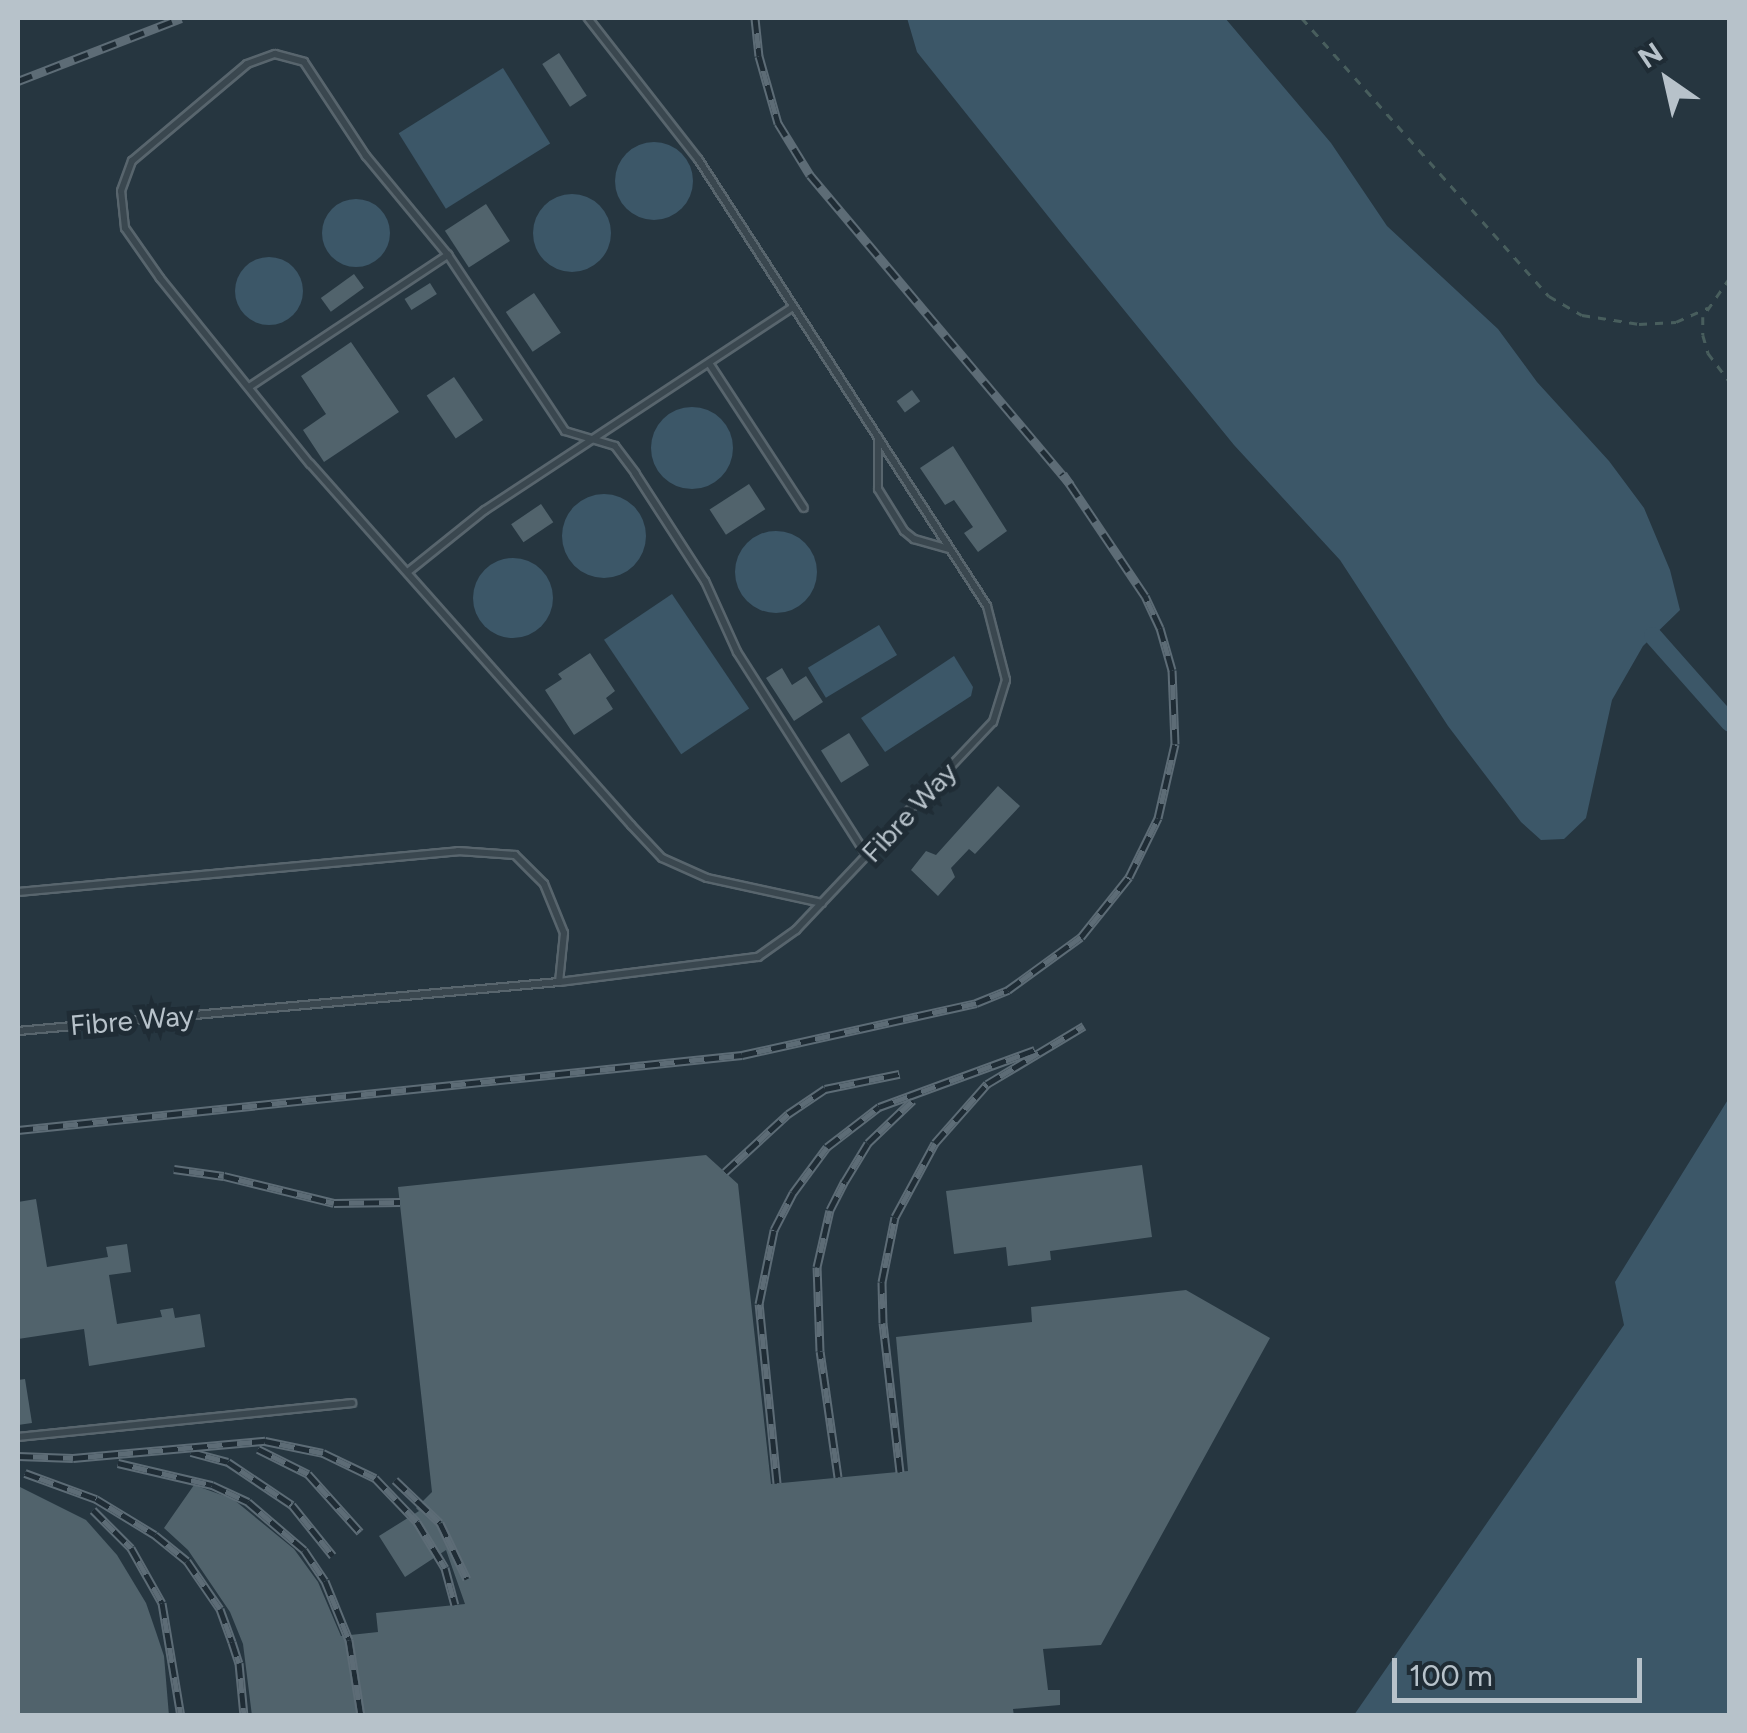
<!DOCTYPE html>
<html>
<head>
<meta charset="utf-8">
<style>
  body { margin:0 }
  #map { position:relative; width:1747px; height:1733px; overflow:hidden; background:#263640; font-family:Figtree,sans-serif }
  div>[style] { position:absolute }
  .water>* { inset:0; background:#3c5768; transform-origin:0 0 }
  .round { border-radius:50% }
  .canal>* { height:18px; margin:-9px; padding:0 9px; transform-origin:9px; border-radius:9px; background:#3c5768 }
  .building>* { inset:0; background:#51636c; transform-origin:0 0 }
  .path>* { height:2.5px; margin-top:-1.25px; transform-origin:0; background:repeating-linear-gradient(90deg,#485e5d 0 8px,transparent 0 16px) }
  .roads { filter:drop-shadow(2px 0 #58656d) drop-shadow(-2px 0 #58656d) drop-shadow(0 2px #58656d) drop-shadow(0 -2px #58656d) }
  .service>* { height:6px; margin:-3px; padding:0 3px; transform-origin:3px; border-radius:3px; background:#3a474f }
  .rail>* { height:9px; margin-top:-4.5px; transform-origin:0; background:repeating-linear-gradient(90deg,#1f2c35 0 15px,#5d6c76 0 30px); box-sizing:border-box; border-block:2px solid #5d6c76 }
  span { translate:-50% -50%; white-space:nowrap; text-align:center; line-height:1.15; -webkit-text-stroke:10px #1f2c35; paint-order:stroke }
  .street-label { font-size:28px; color:#b7c2ca }
  .frame { position:absolute; inset:0; border:20px solid #b7c2ca; pointer-events:none }
  .north { position:absolute; left:1617px; top:30px; width:100px; height:100px; -webkit-text-stroke:8px #1f2c35; paint-order:stroke; rotate:326deg; font-size:28px; font-weight:700; line-height:40px; text-align:center; color:#b7c2ca }
  .north::after { content:''; display:block; margin:auto; width:35px; height:45px; background:#b7c2ca; clip-path:polygon(50% 0,100% 100%,50% 72%,0 100%) }
  .scale { position:absolute; left:1392px; top:1658px; width:250px; height:45px; box-sizing:border-box; border:5px solid #b7c2ca; border-top:0; padding-left:12px; font-size:30px; line-height:35px; white-space:nowrap; color:#b7c2ca; -webkit-text-stroke:8px #1f2c35; paint-order:stroke }
</style>
</head>
<body>
<div id="map">
  <div class="water">
    <i style="clip-path:polygon(907px 18px,1225px 18px,1331px 143px,1387px 226px,1498px 329px,1537px 382px,1609px 461px,1644px 508px,1670px 570px,1680px 610px,1643px 646px,1612px 700px,1586px 818px,1564px 839px,1541px 840px,1521px 822px,1448px 726px,1340px 560px,1234px 445px,1067px 240px,917px 52px)"></i>
    <i style="left:503px;top:68px;width:89px;height:123px;rotate:58deg"></i>
    <i class="round" style="left:615px;top:142px;width:78px;height:78px"></i>
    <i class="round" style="left:533px;top:194px;width:78px;height:78px"></i>
    <i class="round" style="left:322px;top:199px;width:68px;height:68px"></i>
    <i class="round" style="left:235px;top:257px;width:68px;height:68px"></i>
    <i class="round" style="left:651px;top:407px;width:82px;height:82px"></i>
    <i class="round" style="left:562px;top:494px;width:84px;height:84px"></i>
    <i class="round" style="left:735px;top:531px;width:82px;height:82px"></i>
    <i class="round" style="left:473px;top:558px;width:80px;height:80px"></i>
    <i style="left:672px;top:594px;width:138px;height:82px;rotate:56deg"></i>
    <i style="left:879px;top:625px;width:35px;height:83px;rotate:59deg"></i>
    <i style="clip-path:polygon(954px 656px,973px 687px,971px 696px,885px 752px,861px 718px)"></i>
    <i style="clip-path:polygon(1729px 1098px,1729px 1715px,1354px 1715px,1624px 1325px,1615px 1282px)"></i>
  </div>
  <div class="canal">
    <i style="left:1653px;top:636px;width:116px;rotate:48.5deg"></i>
  </div>
  <div class="building">
    <i style="left:559px;top:53px;width:51px;height:20px;rotate:57deg"></i>
    <i style="left:486px;top:204px;width:44px;height:49px;rotate:57deg"></i>
    <i style="left:354px;top:274px;width:17px;height:41px;rotate:54deg"></i>
    <i style="left:430px;top:283px;width:13px;height:30px;rotate:58deg"></i>
    <i style="left:534px;top:293px;width:48px;height:34px;rotate:56deg"></i>
    <i style="clip-path:polygon(351px 342px,399px 412px,324px 462px,303px 430px,326px 414px,301px 376px)"></i>
    <i style="left:454px;top:377px;width:52px;height:33px;rotate:56deg"></i>
    <i style="left:912px;top:390px;width:14px;height:19px;rotate:54deg"></i>
    <i style="clip-path:polygon(953px 446px,1007px 531px,978px 552px,964px 533px,973px 527px,954px 500px,945px 505px,920px 468px)"></i>
    <i style="left:749px;top:484px;width:30px;height:47px;rotate:57deg"></i>
    <i style="left:541px;top:504px;width:22px;height:36px;rotate:56deg"></i>
    <i style="clip-path:polygon(590px 653px,615px 691px,606px 698px,613px 709px,574px 735px,545px 690px,562px 679px,558px 674px)"></i>
    <i style="clip-path:polygon(782px 668px,792px 685px,806px 676px,823px 702px,794px 721px,766px 678px)"></i>
    <i style="left:849px;top:733px;width:38px;height:33px;rotate:58deg"></i>
    <i style="clip-path:polygon(998px 786px,1020px 806px,975px 854px,969px 849px,951px 868px,955px 877px,938px 896px,911px 870px,926px 851px,936px 855px)"></i>
    <i style="clip-path:polygon(706px 1155px,738px 1184px,771px 1484px,908px 1471px,896px 1337px,1032px 1322px,1031px 1307px,1186px 1290px,1270px 1338px,1101px 1645px,1043px 1649px,1048px 1690px,1060px 1690px,1060px 1705px,1013px 1709px,1014px 1716px,252px 1716px,243px 1644px,230px 1612px,188px 1550px,164px 1528px,194px 1485px,233px 1499px,294px 1549px,318px 1582px,341px 1636px,378px 1632px,376px 1613px,465px 1604px,446px 1550px,405px 1577px,379px 1536px,419px 1511px,416px 1508px,432px 1492px,398px 1187px)"></i>
    <i style="clip-path:polygon(1142px 1165px,1152px 1237px,1050px 1251px,1051px 1260px,1008px 1266px,1006px 1247px,954px 1254px,946px 1191px)"></i>
    <i style="clip-path:polygon(36px 1199px,47px 1267px,108px 1257px,106px 1247px,127px 1244px,131px 1272px,109px 1275px,117px 1324px,162px 1317px,160px 1310px,173px 1308px,175px 1318px,200px 1314px,205px 1347px,89px 1366px,84px 1329px,18px 1339px,18px 1202px)"></i>
    <i style="clip-path:polygon(25px 1379px,32px 1423px,18px 1425px,18px 1380px)"></i>
    <i style="clip-path:polygon(18px 1486px,86px 1520px,117px 1555px,146px 1603px,156px 1632px,164px 1656px,169px 1716px,18px 1716px)"></i>
  </div>
  <div class="path">
    <i style="left:1302px;top:18px;width:372px;rotate:48.4deg"></i>
    <i style="left:1549px;top:296px;width:38px;rotate:30deg"></i>
    <i style="left:1582px;top:315px;width:58px;rotate:9deg"></i>
    <i style="left:1639px;top:324px;width:37px;rotate:-3deg"></i>
    <i style="left:1676px;top:322px;width:35px;rotate:-24deg"></i>
    <i style="left:1730px;top:278px;width:47px;rotate:124.7deg"></i>
    <i style="left:1703px;top:317px;width:18px;rotate:90deg"></i>
    <i style="left:1703px;top:335px;width:19px;rotate:74deg"></i>
    <i style="left:1708px;top:353px;width:36px;rotate:53deg"></i>
  </div>
  <div class="roads">
    <div class="service">
      <i style="left:709px;top:363px;width:173px;rotate:56.8deg"></i>
      <i style="left:249px;top:387px;width:239px;rotate:-33.6deg"></i>
      <i style="left:878px;top:437px;width:52px;rotate:90deg"></i>
      <i style="left:878px;top:489px;width:49px;rotate:58.2deg"></i>
      <i style="left:904px;top:531px;width:13px;rotate:39deg"></i>
      <i style="left:914px;top:539px;width:37px;rotate:16deg"></i>
      <i style="left:409px;top:571px;width:97px;rotate:-38.8deg"></i>
      <i style="left:485px;top:510px;width:369px;rotate:-33.4deg"></i>
      <i style="left:18px;top:892px;width:442px;rotate:-5.3deg"></i>
      <i style="left:458px;top:851px;width:57px;rotate:4deg"></i>
      <i style="left:515px;top:855px;width:41px;rotate:45deg"></i>
      <i style="left:544px;top:884px;width:53px;rotate:67.8deg"></i>
      <i style="left:564px;top:933px;width:49px;rotate:95.8deg"></i>
      <i style="left:822px;top:903px;width:118px;rotate:-167.7deg"></i>
      <i style="left:707px;top:878px;width:49px;rotate:-156deg"></i>
      <i style="left:662px;top:858px;width:45px;rotate:-133.2deg"></i>
      <i style="left:631px;top:825px;width:483px;rotate:-131.6deg"></i>
      <i style="left:310px;top:464px;width:239px;rotate:-128.9deg"></i>
      <i style="left:160px;top:278px;width:61px;rotate:-125deg"></i>
      <i style="left:125px;top:228px;width:37px;rotate:-96deg"></i>
      <i style="left:121px;top:191px;width:32px;rotate:-70deg"></i>
      <i style="left:132px;top:161px;width:150px;rotate:-40.1deg"></i>
      <i style="left:247px;top:64px;width:30px;rotate:-20deg"></i>
      <i style="left:275px;top:54px;width:30px;rotate:15deg"></i>
      <i style="left:304px;top:62px;width:113px;rotate:56.6deg"></i>
      <i style="left:366px;top:156px;width:129px;rotate:50.4deg"></i>
      <i style="left:448px;top:255px;width:211px;rotate:56.4deg"></i>
      <i style="left:565px;top:431px;width:52px;rotate:16.7deg"></i>
      <i style="left:615px;top:446px;width:34px;rotate:53deg"></i>
      <i style="left:635px;top:473px;width:129px;rotate:57.1deg"></i>
      <i style="left:705px;top:581px;width:78px;rotate:65.7deg"></i>
      <i style="left:737px;top:652px;width:242px;rotate:57.5deg"></i>
      <i style="left:18px;top:1031px;width:543px;rotate:-5.18deg"></i>
      <i style="left:559px;top:982px;width:201px;rotate:-7.2deg"></i>
      <i style="left:758px;top:957px;width:47px;rotate:-35.4deg"></i>
      <i style="left:796px;top:930px;width:286px;rotate:-46.6deg"></i>
      <i style="left:993px;top:722px;width:44px;rotate:-72.8deg"></i>
      <i style="left:1006px;top:680px;width:76px;rotate:-104.4deg"></i>
      <i style="left:987px;top:606px;width:532px;rotate:-122.88deg"></i>
      <i style="left:698px;top:159px;width:179px;rotate:-128deg"></i>
      <i style="left:18px;top:1437px;width:336px;rotate:-5.8deg"></i>
    </div>
  </div>
  <div class="rail">
    <i style="left:755px;top:18px;width:38px;rotate:84deg"></i>
    <i style="left:759px;top:56px;width:70px;rotate:74.2deg"></i>
    <i style="left:778px;top:123px;width:61px;rotate:58.4deg"></i>
    <i style="left:810px;top:175px;width:405px;rotate:49.9deg"></i>
    <i style="left:18px;top:81px;width:175px;rotate:-21.1deg"></i>
    <i style="left:18px;top:1130px;width:728px;rotate:-5.91deg"></i>
    <i style="left:742px;top:1055px;width:240px;rotate:-12.5deg"></i>
    <i style="left:976px;top:1003px;width:35px;rotate:-22deg"></i>
    <i style="left:1008px;top:990px;width:90px;rotate:-36deg"></i>
    <i style="left:1081px;top:937px;width:77px;rotate:-51.3deg"></i>
    <i style="left:1129px;top:877px;width:66px;rotate:-63.8deg"></i>
    <i style="left:1158px;top:818px;width:76px;rotate:-77.1deg"></i>
    <i style="left:1175px;top:744px;width:74px;rotate:-92.3deg"></i>
    <i style="left:1172px;top:670px;width:44px;rotate:-105.9deg"></i>
    <i style="left:1160px;top:628px;width:35px;rotate:-115deg"></i>
    <i style="left:1145px;top:596px;width:147px;rotate:-123.9deg"></i>
    <i style="left:174px;top:1169px;width:50px;rotate:8deg"></i>
    <i style="left:224px;top:1176px;width:113px;rotate:13.8deg"></i>
    <i style="left:334px;top:1203px;width:66px;rotate:-0.9deg"></i>
    <i style="left:725px;top:1172px;width:86px;rotate:-42.6deg"></i>
    <i style="left:788px;top:1114px;width:45px;rotate:-34deg"></i>
    <i style="left:825px;top:1089px;width:76px;rotate:-11.5deg"></i>
    <i style="left:258px;top:1449px;width:56px;rotate:26.6deg"></i>
    <i style="left:308px;top:1474px;width:78px;rotate:48.1deg"></i>
    <i style="left:191px;top:1452px;width:38px;rotate:15deg"></i>
    <i style="left:228px;top:1462px;width:77px;rotate:33.9deg"></i>
    <i style="left:292px;top:1505px;width:65px;rotate:51.2deg"></i>
    <i style="left:18px;top:1456px;width:55px;rotate:2.1deg"></i>
    <i style="left:73px;top:1458px;width:193px;rotate:-5.1deg"></i>
    <i style="left:265px;top:1441px;width:59px;rotate:11.7deg"></i>
    <i style="left:323px;top:1453px;width:58px;rotate:25.7deg"></i>
    <i style="left:375px;top:1478px;width:61px;rotate:46.3deg"></i>
    <i style="left:417px;top:1522px;width:54px;rotate:58.7deg"></i>
    <i style="left:445px;top:1568px;width:38px;rotate:75deg"></i>
    <i style="left:118px;top:1463px;width:97px;rotate:13.2deg"></i>
    <i style="left:212px;top:1485px;width:40px;rotate:25deg"></i>
    <i style="left:248px;top:1502px;width:74px;rotate:40.6deg"></i>
    <i style="left:304px;top:1550px;width:37px;rotate:56deg"></i>
    <i style="left:325px;top:1581px;width:64px;rotate:67.9deg"></i>
    <i style="left:349px;top:1640px;width:77px;rotate:81deg"></i>
    <i style="left:900px;top:1472px;width:150px;rotate:-96.5deg"></i>
    <i style="left:883px;top:1323px;width:41px;rotate:-91.4deg"></i>
    <i style="left:882px;top:1282px;width:66px;rotate:-78.7deg"></i>
    <i style="left:895px;top:1217px;width:84px;rotate:-61.6deg"></i>
    <i style="left:935px;top:1143px;width:79px;rotate:-48.6deg"></i>
    <i style="left:987px;top:1084px;width:113px;rotate:-30.9deg"></i>
    <i style="left:25px;top:1473px;width:76px;rotate:20.1deg"></i>
    <i style="left:96px;top:1499px;width:69px;rotate:31.4deg"></i>
    <i style="left:155px;top:1535px;width:41px;rotate:39.1deg"></i>
    <i style="left:187px;top:1561px;width:58px;rotate:55.5deg"></i>
    <i style="left:220px;top:1609px;width:35px;rotate:70deg"></i>
    <i style="left:232px;top:1642px;width:22px;rotate:72deg"></i>
    <i style="left:239px;top:1663px;width:53px;rotate:84.6deg"></i>
    <i style="left:838px;top:1477px;width:127px;rotate:-98.1deg"></i>
    <i style="left:820px;top:1351px;width:84px;rotate:-92deg"></i>
    <i style="left:817px;top:1267px;width:58px;rotate:-77.2deg"></i>
    <i style="left:830px;top:1210px;width:33px;rotate:-63deg"></i>
    <i style="left:845px;top:1181px;width:44px;rotate:-58.8deg"></i>
    <i style="left:868px;top:1143px;width:62px;rotate:-43.7deg"></i>
    <i style="left:395px;top:1480px;width:62px;rotate:43.7deg"></i>
    <i style="left:440px;top:1523px;width:62px;rotate:64.3deg"></i>
    <i style="left:777px;top:1483px;width:180px;rotate:-95.7deg"></i>
    <i style="left:759px;top:1304px;width:76px;rotate:-78.5deg"></i>
    <i style="left:774px;top:1230px;width:42px;rotate:-62.8deg"></i>
    <i style="left:793px;top:1193px;width:57px;rotate:-53.5deg"></i>
    <i style="left:827px;top:1147px;width:66px;rotate:-37.6deg"></i>
    <i style="left:879px;top:1107px;width:166px;rotate:-20.1deg"></i>
    <i style="left:93px;top:1510px;width:54px;rotate:45deg"></i>
    <i style="left:131px;top:1548px;width:63px;rotate:60.6deg"></i>
    <i style="left:162px;top:1603px;width:115px;rotate:80.5deg"></i>
  </div>
  <div class="street-label">
    <span style="left:909px;top:812px;rotate:-47deg">Fibre Way</span>
    <span style="left:132px;top:1020px;rotate:-5deg">Fibre Way</span>
  </div>
  <div class="frame"></div>
  <div class="north">N</div>
  <div class="scale">100 m</div>
</div>
</body>
</html>
